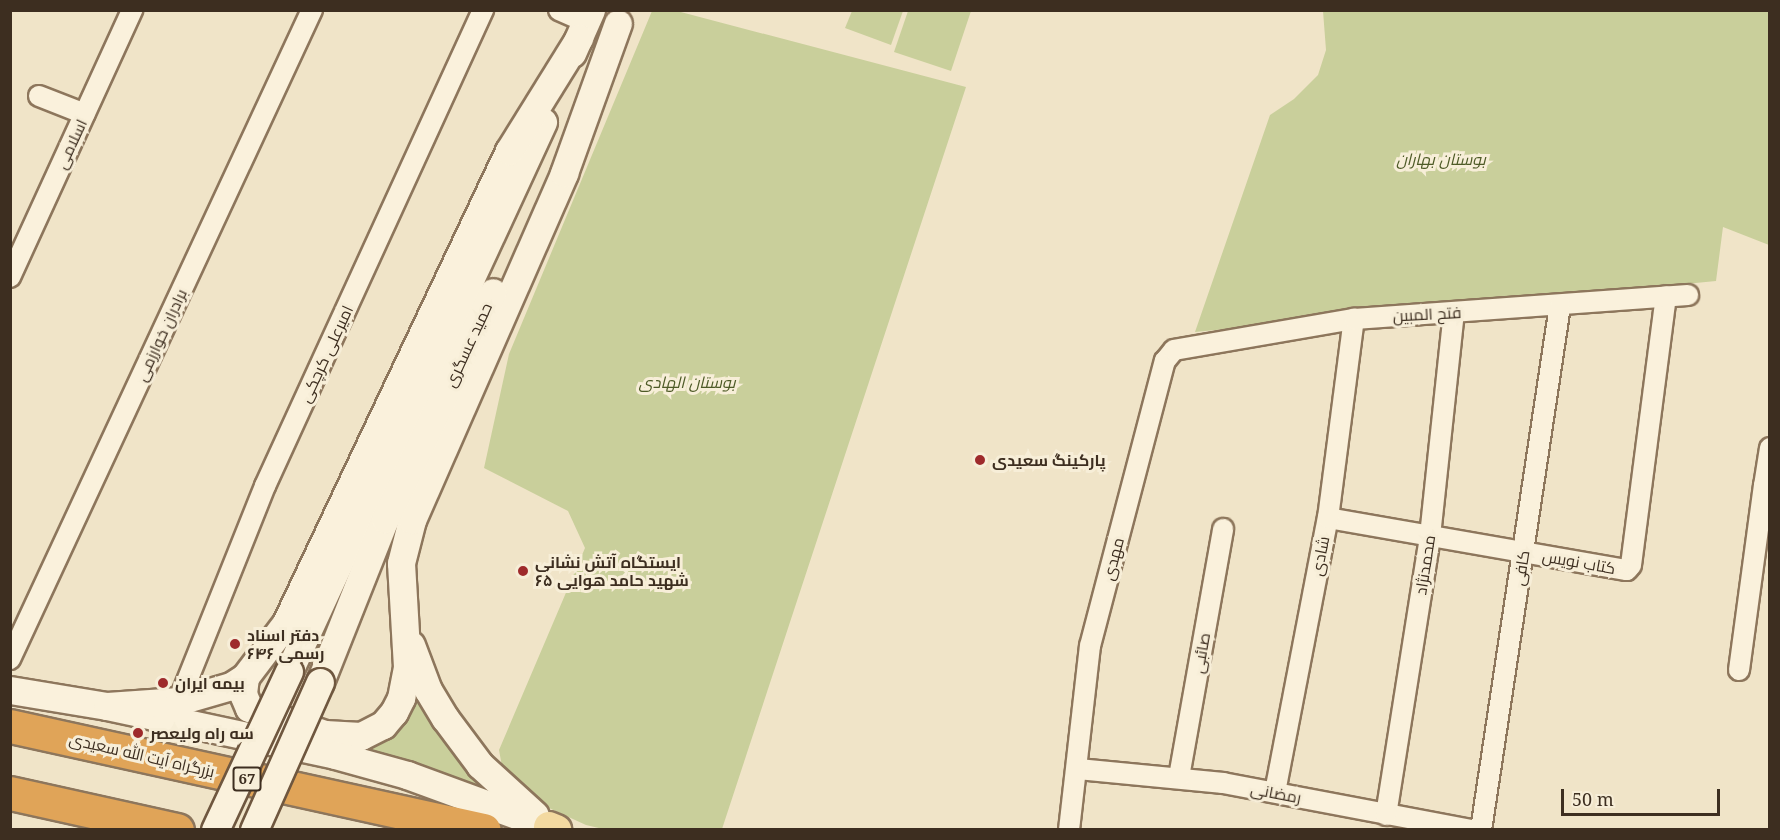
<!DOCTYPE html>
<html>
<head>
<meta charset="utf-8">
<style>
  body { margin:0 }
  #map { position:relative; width:1780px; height:840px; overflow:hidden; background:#f0e4c8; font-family:"Noto Serif",Cairo,serif }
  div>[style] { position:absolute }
  .green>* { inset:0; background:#c9cf9b }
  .roads { filter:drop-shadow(2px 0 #8d765c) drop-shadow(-2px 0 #8d765c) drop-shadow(0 2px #8d765c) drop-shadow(0 -2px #8d765c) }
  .street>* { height:20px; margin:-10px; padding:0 10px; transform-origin:10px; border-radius:10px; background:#faf1dc }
  .secondary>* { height:27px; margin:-13.5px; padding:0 13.5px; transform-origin:13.5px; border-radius:13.5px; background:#faf1dc }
  .primary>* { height:30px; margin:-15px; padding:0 15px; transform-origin:15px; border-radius:15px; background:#f3d9a0 }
  .highway>* { height:33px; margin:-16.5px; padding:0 16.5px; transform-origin:16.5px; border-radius:16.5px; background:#e0a458 }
  .bridges { filter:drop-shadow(2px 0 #6f573f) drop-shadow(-2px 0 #6f573f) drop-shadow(0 2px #6f573f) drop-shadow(0 -2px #6f573f) }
  .secondary-bridge>* { height:27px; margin:-13.5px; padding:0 13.5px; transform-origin:13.5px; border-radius:13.5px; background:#faf1dc }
  .dots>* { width:16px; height:16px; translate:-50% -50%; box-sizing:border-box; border:3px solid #f7eed8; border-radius:50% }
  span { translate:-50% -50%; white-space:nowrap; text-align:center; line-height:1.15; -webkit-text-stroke:6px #f7eed8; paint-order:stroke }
  .shield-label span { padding:2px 4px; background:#f7eed8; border:2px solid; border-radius:4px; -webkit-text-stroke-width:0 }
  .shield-label { font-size:15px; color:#3d2e20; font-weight:700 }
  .street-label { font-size:16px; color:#3d2e20 }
  .park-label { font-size:16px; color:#4d5a26; font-style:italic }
  .poi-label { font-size:16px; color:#3d2e20; font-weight:700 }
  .left { translate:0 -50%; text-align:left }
  .frame { position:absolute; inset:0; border:12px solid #3d2e20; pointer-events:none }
  .scale { position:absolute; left:1561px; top:789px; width:159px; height:27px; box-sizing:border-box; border:3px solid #3d2e20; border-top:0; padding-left:8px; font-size:18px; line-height:21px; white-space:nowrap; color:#3d2e20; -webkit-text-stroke:4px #f7eed8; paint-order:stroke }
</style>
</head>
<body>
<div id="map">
  <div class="green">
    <i style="clip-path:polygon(652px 11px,677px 11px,966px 87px,722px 829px,603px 829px,586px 825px,527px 798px,504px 777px,499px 750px,585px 548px,568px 511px,484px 468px,509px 354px)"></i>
    <i style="clip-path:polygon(852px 11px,903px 11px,891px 45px,845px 28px)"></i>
    <i style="clip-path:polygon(908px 11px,971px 11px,951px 71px,894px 52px)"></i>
    <i style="clip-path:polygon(1323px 11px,1769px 11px,1769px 245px,1723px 227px,1716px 281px,1195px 332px,1270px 115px,1294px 99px,1318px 75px,1326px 50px)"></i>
    <i style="clip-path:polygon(419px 689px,505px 803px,348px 751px,368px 750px,387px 741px,406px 720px)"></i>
  </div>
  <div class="roads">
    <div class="street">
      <i style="left:559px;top:10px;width:30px;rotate:24deg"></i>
      <i style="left:39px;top:96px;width:49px;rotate:21.4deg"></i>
      <i style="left:10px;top:277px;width:294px;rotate:-65.4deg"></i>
      <i style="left:1770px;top:448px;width:38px;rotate:99deg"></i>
      <i style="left:1764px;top:486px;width:6px;rotate:9deg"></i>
      <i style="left:1328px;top:518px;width:303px;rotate:9.9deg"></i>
      <i style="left:1627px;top:570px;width:6px;rotate:-51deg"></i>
      <i style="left:1631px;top:565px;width:271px;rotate:-82.6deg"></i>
      <i style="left:10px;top:659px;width:716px;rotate:-65.05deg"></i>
      <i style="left:1739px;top:670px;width:186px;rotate:-82.3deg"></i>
      <i style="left:179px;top:701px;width:232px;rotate:-68.2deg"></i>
      <i style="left:265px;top:486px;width:524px;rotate:-65.39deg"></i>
      <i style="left:1078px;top:769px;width:146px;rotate:5.5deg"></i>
      <i style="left:1223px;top:783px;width:253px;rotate:10.7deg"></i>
      <i style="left:1179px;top:777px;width:252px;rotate:-79.9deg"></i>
      <i style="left:1275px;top:792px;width:279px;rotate:-79.1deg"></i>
      <i style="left:1328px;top:518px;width:201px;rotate:-82.6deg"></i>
      <i style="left:1386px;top:815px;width:282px;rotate:-81deg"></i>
      <i style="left:1430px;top:536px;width:224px;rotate:-83.9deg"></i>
      <i style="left:1069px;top:830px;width:185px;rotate:-83.5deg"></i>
      <i style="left:1090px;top:646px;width:295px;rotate:-75.3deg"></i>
      <i style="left:1165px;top:361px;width:14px;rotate:-51deg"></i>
      <i style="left:1174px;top:350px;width:183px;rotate:-9.8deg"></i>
      <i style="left:1354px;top:319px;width:335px;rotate:-4.1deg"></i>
      <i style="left:1481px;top:830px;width:530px;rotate:-81.43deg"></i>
    </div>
    <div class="secondary">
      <i style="left:572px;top:53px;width:47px;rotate:-66.2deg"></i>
      <i style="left:411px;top:645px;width:48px;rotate:69.3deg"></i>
      <i style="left:428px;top:690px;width:33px;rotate:59deg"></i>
      <i style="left:445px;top:718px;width:59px;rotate:53.3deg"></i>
      <i style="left:480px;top:765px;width:74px;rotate:42.3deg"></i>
      <i style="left:289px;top:671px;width:605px;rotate:-65.17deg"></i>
      <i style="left:245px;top:677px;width:17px;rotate:97deg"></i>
      <i style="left:243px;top:694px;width:15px;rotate:67deg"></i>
      <i style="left:249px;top:708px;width:80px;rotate:18.9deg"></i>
      <i style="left:325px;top:734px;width:36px;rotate:3deg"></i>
      <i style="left:361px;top:736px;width:25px;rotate:-27deg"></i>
      <i style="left:383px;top:725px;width:17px;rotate:-50deg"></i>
      <i style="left:394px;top:712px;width:16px;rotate:-63deg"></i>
      <i style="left:401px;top:698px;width:32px;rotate:-79deg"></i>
      <i style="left:407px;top:667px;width:104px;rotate:-93.3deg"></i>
      <i style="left:401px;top:563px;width:44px;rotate:-75.7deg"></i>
      <i style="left:412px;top:520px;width:379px;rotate:-66.3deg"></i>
      <i style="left:564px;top:173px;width:159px;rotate:-70.2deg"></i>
      <i style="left:320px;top:682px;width:175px;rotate:-68.3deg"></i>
      <i style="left:385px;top:519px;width:251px;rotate:-64.6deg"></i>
      <i style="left:10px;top:690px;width:98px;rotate:9.4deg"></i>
      <i style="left:107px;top:706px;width:233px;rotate:12.1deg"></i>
      <i style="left:335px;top:755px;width:75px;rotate:15.5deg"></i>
      <i style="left:407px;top:775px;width:151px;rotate:20.1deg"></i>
      <i style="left:107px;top:706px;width:72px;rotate:-4deg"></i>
      <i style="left:179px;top:701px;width:54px;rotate:-16.1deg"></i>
      <i style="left:231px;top:686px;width:17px;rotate:-33deg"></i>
      <i style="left:245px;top:677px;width:68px;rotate:-52.8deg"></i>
      <i style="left:286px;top:623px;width:522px;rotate:-64.71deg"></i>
      <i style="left:509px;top:151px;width:133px;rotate:-58.2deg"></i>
    </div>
    <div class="primary">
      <i style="left:549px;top:827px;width:8px;rotate:23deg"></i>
    </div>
    <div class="highway">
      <i style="left:10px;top:726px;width:485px;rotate:12.4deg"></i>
      <i style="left:10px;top:793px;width:171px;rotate:12.5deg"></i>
    </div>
  </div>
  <div class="bridges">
    <div class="secondary-bridge">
      <i style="left:215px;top:830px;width:175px;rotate:-65deg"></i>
      <i style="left:254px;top:830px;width:162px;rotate:-66deg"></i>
    </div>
  </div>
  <div class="dots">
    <i style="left:980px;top:460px;background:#9e2a2b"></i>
    <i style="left:523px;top:571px;background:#9e2a2b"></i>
    <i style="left:235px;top:644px;background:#9e2a2b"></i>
    <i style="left:163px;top:683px;background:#9e2a2b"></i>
    <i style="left:138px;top:733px;background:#9e2a2b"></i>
  </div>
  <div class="shield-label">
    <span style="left:247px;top:779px">67</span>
  </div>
  <div class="street-label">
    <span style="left:71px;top:144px;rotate:-65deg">اسلامی</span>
    <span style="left:1427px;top:314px;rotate:-3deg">فتح المبین</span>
    <span style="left:161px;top:335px;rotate:-65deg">برادران خوارزمی</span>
    <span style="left:468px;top:345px;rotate:-65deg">حمید عسگری</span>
    <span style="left:326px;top:354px;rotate:-65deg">امیرعلی کرچکی</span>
    <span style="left:1320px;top:556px;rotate:-79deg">شادی</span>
    <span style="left:1113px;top:559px;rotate:-75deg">مهدی</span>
    <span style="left:1579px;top:562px;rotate:10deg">کتاب نویس</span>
    <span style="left:1425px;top:565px;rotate:-81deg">محمدنژاد</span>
    <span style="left:1521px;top:568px;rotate:-81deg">کافی</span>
    <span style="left:1201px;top:653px;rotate:-80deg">صائبی</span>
    <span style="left:142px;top:755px;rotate:13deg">بزرگراه آیت الله سعیدی</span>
    <span style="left:1276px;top:793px;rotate:11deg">رمضانی</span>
  </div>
  <div class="park-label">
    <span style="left:1441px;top:159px">بوستان بهاران</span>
    <span style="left:687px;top:382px">بوستان الهادی</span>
  </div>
  <div class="poi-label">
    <span class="left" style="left:992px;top:460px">پارکینگ سعیدی</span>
    <span class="left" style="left:535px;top:571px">ایستگاه آتش نشانی<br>۶۵ شهید حامد هوایی</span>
    <span class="left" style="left:247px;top:644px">دفتر اسناد<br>رسمی ۶۴۶</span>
    <span class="left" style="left:175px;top:683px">بیمه ایران</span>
    <span class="left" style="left:150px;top:733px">سه راه ولیعصر</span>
  </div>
  <div class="frame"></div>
  <div class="scale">50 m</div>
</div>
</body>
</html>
